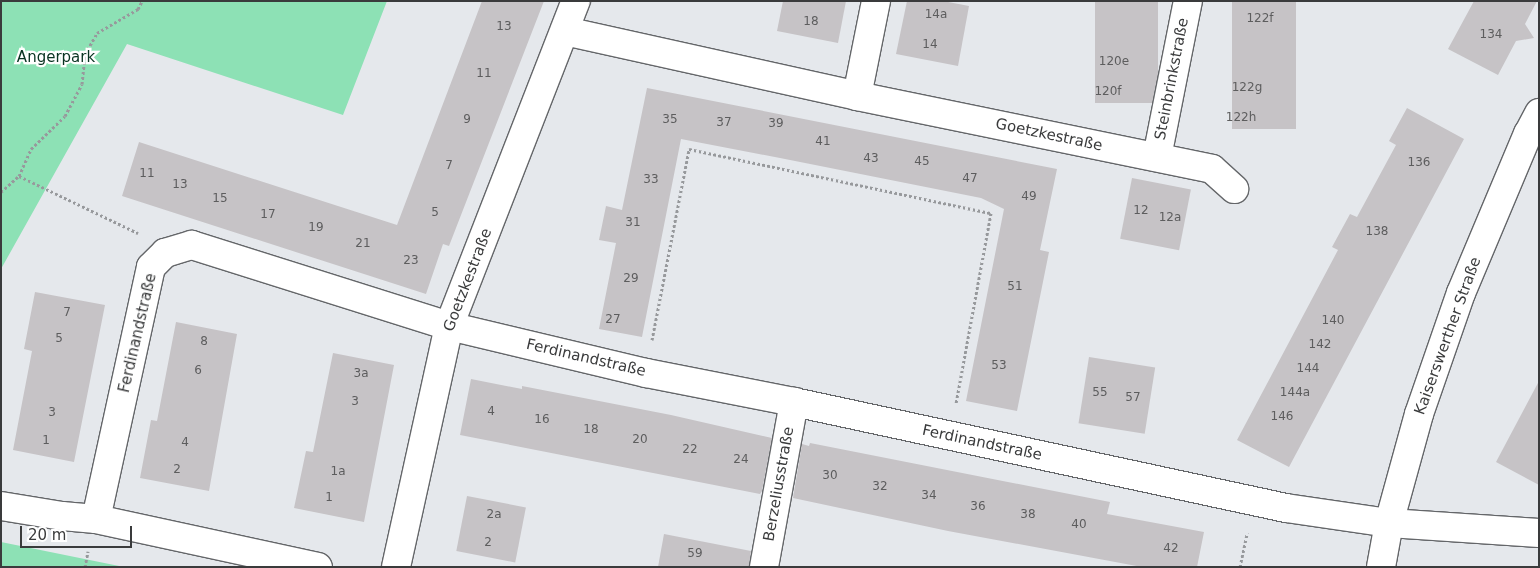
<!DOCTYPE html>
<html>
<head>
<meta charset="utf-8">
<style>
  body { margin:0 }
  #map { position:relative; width:1540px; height:568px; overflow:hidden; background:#e5e8ec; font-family:"DejaVu Sans",sans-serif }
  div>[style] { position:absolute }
  .green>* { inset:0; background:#8de1b5 }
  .building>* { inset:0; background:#c6c3c6; transform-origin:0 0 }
  .path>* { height:3px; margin-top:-1.5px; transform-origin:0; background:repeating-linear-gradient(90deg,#97999c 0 2.5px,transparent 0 5px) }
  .roads { filter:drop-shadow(1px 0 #646669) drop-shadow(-1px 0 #646669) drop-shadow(0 1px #646669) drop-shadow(0 -1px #646669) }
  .minor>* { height:28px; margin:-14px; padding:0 14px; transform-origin:14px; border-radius:14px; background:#fff }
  span { translate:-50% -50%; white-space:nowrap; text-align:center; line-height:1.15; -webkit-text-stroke:4.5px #fff; paint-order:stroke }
  .number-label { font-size:12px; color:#5d5d5e }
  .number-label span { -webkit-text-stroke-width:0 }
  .park-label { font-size:15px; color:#083321 }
  .street-label { font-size:15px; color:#3a3b3c }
  .frame { position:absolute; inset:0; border:2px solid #3a3b3c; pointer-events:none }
  .scale { position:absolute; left:20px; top:526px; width:112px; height:22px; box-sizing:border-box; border:2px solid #3a3b3c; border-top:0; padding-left:6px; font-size:15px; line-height:18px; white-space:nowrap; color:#3a3b3c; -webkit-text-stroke:4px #fff; paint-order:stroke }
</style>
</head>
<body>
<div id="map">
  <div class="green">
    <i style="clip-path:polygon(1px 1px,387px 1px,343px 115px,127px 44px,1px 269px)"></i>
    <i style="clip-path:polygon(1px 542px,124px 567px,1px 567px)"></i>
  </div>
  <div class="building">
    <i style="clip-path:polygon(482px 1px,544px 1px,449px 246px,443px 244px,426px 294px,122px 196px,139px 142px,397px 225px)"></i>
    <i style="clip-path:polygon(783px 1px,846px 1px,838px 43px,777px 31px)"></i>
    <i style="clip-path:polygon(907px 1px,943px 1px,969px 6px,958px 66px,896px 54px)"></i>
    <i style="left:1095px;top:1px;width:63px;height:102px"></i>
    <i style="left:1232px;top:1px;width:64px;height:128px"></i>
    <i style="clip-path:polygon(1474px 1px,1537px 1px,1525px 24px,1534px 38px,1516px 41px,1498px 75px,1448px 49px)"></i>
    <i style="clip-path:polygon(647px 88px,1057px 169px,1040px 250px,1049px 252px,1017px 411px,966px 401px,1004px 209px,981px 198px,780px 158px,681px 139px,642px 337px,599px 329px,616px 243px,599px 240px,606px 206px,622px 210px)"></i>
    <i style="clip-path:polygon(1407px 108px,1464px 139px,1289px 467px,1237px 440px,1338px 250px,1332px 247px,1350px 214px,1357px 217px,1396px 145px,1389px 141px)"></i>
    <i style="left:1132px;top:178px;width:60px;height:62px;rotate:11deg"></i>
    <i style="clip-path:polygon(35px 292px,105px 305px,74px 462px,13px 450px,32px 351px,24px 349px)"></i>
    <i style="clip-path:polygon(176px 322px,237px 334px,209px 491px,140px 478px,151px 420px,157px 421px)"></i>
    <i style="clip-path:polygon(333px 353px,394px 365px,364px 522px,294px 508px,306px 451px,313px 452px)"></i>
    <i style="left:1089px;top:357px;width:67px;height:67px;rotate:9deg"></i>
    <i style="clip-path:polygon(471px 379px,522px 389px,522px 386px,671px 415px,772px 438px,762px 491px,760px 494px,460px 435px)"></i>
    <i style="clip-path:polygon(1539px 381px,1539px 485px,1496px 462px)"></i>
    <i style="clip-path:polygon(810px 443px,1110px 502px,1107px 514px,1204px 532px,1197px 567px,1142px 567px,948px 531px,793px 498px,802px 444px,809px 446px)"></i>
    <i style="left:467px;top:496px;width:60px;height:56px;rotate:11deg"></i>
    <i style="clip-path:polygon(664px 534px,751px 551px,749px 567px,658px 567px)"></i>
  </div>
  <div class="path">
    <i style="left:19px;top:176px;width:132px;rotate:25.6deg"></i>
    <i style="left:1px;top:192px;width:24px;rotate:-42deg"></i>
    <i style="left:19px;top:176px;width:30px;rotate:-66deg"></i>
    <i style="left:31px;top:149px;width:47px;rotate:-44.1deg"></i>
    <i style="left:65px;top:116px;width:36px;rotate:-62deg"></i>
    <i style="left:82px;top:84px;width:30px;rotate:-84deg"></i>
    <i style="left:85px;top:54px;width:24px;rotate:-60deg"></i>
    <i style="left:97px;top:33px;width:48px;rotate:-30.3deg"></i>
    <i style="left:138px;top:9px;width:9px;rotate:-63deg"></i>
    <i style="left:652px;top:340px;width:195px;rotate:-79deg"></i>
    <i style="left:689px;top:149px;width:309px;rotate:12deg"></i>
    <i style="left:991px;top:213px;width:193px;rotate:100.4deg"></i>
    <i style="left:85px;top:567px;width:16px;rotate:-79deg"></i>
    <i style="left:1240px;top:567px;width:35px;rotate:-78deg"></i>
  </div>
  <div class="roads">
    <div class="minor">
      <i style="left:565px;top:31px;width:299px;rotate:12.5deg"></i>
      <i style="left:857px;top:96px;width:362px;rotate:11.6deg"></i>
      <i style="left:1212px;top:169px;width:30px;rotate:42deg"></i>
      <i style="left:857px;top:96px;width:97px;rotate:-78.7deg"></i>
      <i style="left:1157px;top:157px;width:159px;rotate:-78.8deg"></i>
      <i style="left:1px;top:506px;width:62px;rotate:9.3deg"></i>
      <i style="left:62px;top:516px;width:34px;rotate:5deg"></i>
      <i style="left:96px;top:519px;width:227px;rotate:12.2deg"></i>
      <i style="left:96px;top:519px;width:258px;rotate:-77.7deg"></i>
      <i style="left:151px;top:267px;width:20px;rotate:-45deg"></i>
      <i style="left:165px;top:253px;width:28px;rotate:-17deg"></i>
      <i style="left:192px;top:245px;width:269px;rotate:17.5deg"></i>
      <i style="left:449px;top:326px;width:203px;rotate:13.4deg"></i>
      <i style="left:646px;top:373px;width:151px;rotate:11.1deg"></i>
      <i style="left:794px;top:402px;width:503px;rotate:12.16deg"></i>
      <i style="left:1286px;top:508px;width:104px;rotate:8.3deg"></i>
      <i style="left:1389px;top:523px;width:150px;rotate:3.8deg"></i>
      <i style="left:396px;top:567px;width:247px;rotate:-77.6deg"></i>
      <i style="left:449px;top:326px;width:349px;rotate:-68.7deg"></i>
      <i style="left:764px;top:567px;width:168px;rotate:-79.7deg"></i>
      <i style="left:1381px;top:567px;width:45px;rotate:-79.7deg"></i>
      <i style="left:1389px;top:523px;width:113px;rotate:-74.6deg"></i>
      <i style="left:1419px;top:414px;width:128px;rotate:-70.9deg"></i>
      <i style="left:1461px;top:293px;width:173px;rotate:-67.2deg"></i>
      <i style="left:1528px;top:134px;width:24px;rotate:-62deg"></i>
    </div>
  </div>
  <div class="number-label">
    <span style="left:936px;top:15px">14a</span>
    <span style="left:1260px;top:19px">122f</span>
    <span style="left:811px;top:22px">18</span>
    <span style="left:504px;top:27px">13</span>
    <span style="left:1491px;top:35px">134</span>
    <span style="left:930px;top:45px">14</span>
    <span style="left:1114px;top:62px">120e</span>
    <span style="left:484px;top:74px">11</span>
    <span style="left:1247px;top:88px">122g</span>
    <span style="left:1108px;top:92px">120f</span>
    <span style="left:1241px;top:118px">122h</span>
    <span style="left:467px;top:120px">9</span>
    <span style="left:670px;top:120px">35</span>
    <span style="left:724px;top:123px">37</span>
    <span style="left:776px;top:124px">39</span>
    <span style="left:823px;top:142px">41</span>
    <span style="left:871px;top:159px">43</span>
    <span style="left:922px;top:162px">45</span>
    <span style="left:1419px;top:163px">136</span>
    <span style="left:449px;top:166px">7</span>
    <span style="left:147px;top:174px">11</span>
    <span style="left:970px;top:179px">47</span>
    <span style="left:651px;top:180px">33</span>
    <span style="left:180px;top:185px">13</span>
    <span style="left:1029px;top:197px">49</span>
    <span style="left:220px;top:199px">15</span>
    <span style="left:1141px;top:211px">12</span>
    <span style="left:435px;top:213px">5</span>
    <span style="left:268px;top:215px">17</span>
    <span style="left:1170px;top:218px">12a</span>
    <span style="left:633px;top:223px">31</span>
    <span style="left:316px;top:228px">19</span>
    <span style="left:1377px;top:232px">138</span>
    <span style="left:363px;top:244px">21</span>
    <span style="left:411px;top:261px">23</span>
    <span style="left:631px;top:279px">29</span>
    <span style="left:1015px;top:287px">51</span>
    <span style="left:67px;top:313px">7</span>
    <span style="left:613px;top:320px">27</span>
    <span style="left:1333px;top:321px">140</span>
    <span style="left:59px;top:339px">5</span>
    <span style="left:204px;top:342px">8</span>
    <span style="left:1320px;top:345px">142</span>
    <span style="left:999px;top:366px">53</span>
    <span style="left:1308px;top:369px">144</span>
    <span style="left:198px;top:371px">6</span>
    <span style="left:361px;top:374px">3a</span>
    <span style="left:1100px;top:393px">55</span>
    <span style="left:1295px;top:393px">144a</span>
    <span style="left:1133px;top:398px">57</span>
    <span style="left:355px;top:402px">3</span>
    <span style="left:491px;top:412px">4</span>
    <span style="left:52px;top:413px">3</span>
    <span style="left:1282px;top:417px">146</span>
    <span style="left:542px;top:420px">16</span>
    <span style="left:591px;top:430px">18</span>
    <span style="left:640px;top:440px">20</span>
    <span style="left:46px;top:441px">1</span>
    <span style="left:185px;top:443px">4</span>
    <span style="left:690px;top:450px">22</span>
    <span style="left:741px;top:460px">24</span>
    <span style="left:177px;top:470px">2</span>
    <span style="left:338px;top:472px">1a</span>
    <span style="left:830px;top:476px">30</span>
    <span style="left:880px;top:487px">32</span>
    <span style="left:929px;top:496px">34</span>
    <span style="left:329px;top:498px">1</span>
    <span style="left:978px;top:507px">36</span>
    <span style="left:494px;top:515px">2a</span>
    <span style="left:1028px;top:515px">38</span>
    <span style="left:1079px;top:525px">40</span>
    <span style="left:488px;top:543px">2</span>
    <span style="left:1171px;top:549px">42</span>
    <span style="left:695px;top:554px">59</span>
  </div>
  <div class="park-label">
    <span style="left:56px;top:58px">Angerpark</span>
  </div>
  <div class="street-label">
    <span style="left:1172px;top:79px;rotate:-79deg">Steinbrinkstraße</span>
    <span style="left:1049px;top:135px;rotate:12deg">Goetzkestraße</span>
    <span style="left:468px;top:280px;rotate:-69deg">Goetzkestraße</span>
    <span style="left:138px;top:333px;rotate:-77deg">Ferdinandstraße</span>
    <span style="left:1448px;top:336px;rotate:-70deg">Kaiserswerther Straße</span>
    <span style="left:586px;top:358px;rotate:13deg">Ferdinandstraße</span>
    <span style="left:982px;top:443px;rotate:12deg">Ferdinandstraße</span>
    <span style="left:779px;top:484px;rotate:-80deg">Berzeliusstraße</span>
  </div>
  <div class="frame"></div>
  <div class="scale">20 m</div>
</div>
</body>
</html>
